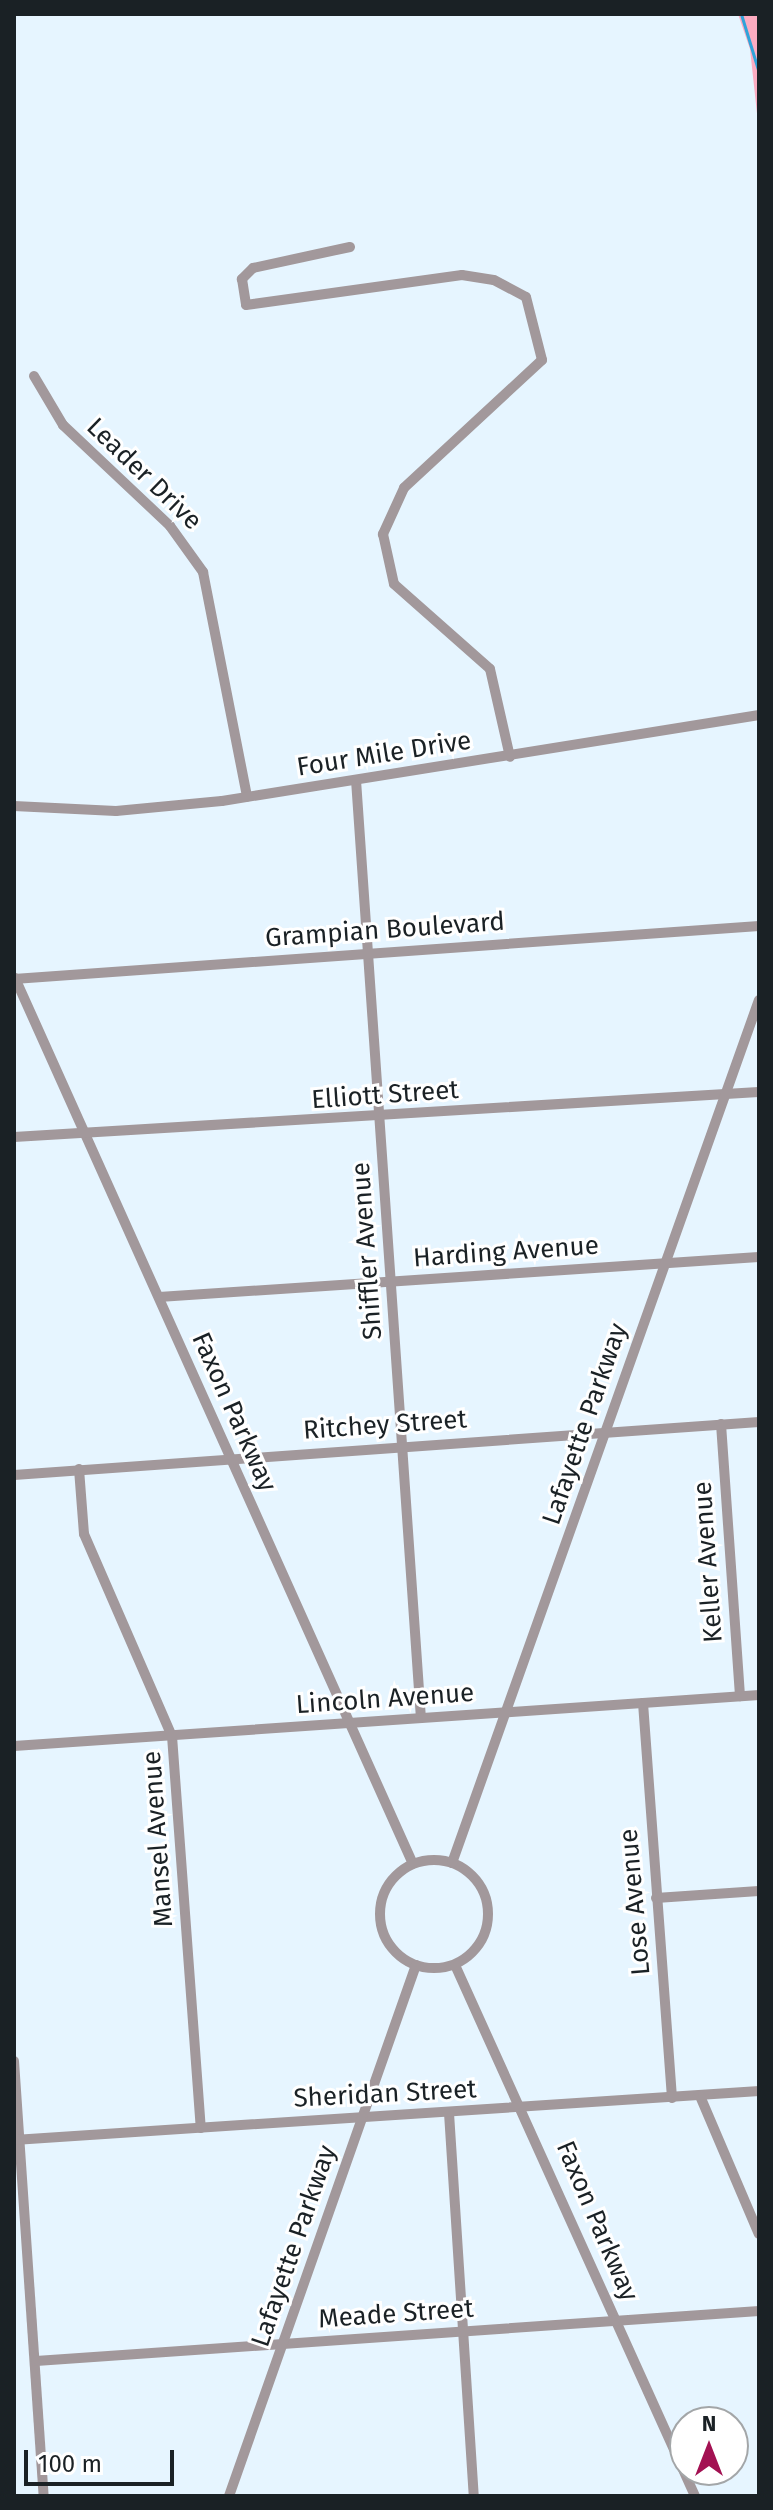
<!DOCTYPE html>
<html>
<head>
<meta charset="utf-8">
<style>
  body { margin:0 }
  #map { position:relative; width:773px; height:2510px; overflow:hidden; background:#e6f5ff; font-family:"Fira Sans",sans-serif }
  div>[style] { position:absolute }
  .green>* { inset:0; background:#fcacc1 }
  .stream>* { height:3px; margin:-1.5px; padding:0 1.5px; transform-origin:1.5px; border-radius:1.5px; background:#30a3d9 }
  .minor>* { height:10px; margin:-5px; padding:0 5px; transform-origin:5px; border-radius:5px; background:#a2989b }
  .minor>.ring { margin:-5px; padding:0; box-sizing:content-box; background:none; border:10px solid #a2989b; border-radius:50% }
  span { translate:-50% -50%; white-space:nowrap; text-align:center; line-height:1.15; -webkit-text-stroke:6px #fff; paint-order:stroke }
  .street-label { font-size:26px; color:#1a2125 }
  .frame { position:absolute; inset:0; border:16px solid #1a2125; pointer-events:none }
  .north { position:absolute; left:669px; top:2406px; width:80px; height:80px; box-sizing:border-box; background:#fff; border:2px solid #a3a6a8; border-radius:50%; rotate:0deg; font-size:22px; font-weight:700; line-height:32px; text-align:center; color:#1a2125 }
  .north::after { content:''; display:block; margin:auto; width:28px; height:36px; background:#a31152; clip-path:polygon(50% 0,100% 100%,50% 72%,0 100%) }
  .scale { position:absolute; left:24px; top:2450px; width:150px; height:36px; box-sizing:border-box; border:4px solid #1a2125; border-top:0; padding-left:10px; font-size:24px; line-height:28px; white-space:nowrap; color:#1a2125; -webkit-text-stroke:6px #fff; paint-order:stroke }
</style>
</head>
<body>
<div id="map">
  <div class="green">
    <i style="clip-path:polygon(738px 14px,759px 14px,759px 132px,750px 49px)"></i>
  </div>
  <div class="stream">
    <i style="left:741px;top:14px;width:62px;rotate:73deg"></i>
  </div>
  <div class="minor">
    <i style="left:350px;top:247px;width:99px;rotate:167.8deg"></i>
    <i style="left:253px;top:268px;width:16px;rotate:135deg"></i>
    <i style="left:242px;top:279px;width:26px;rotate:81deg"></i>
    <i style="left:246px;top:305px;width:218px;rotate:-7.9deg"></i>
    <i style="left:462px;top:275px;width:32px;rotate:9deg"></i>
    <i style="left:494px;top:280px;width:36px;rotate:28deg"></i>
    <i style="left:526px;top:297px;width:65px;rotate:75.7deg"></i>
    <i style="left:542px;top:360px;width:188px;rotate:137.2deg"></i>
    <i style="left:404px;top:488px;width:51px;rotate:114.5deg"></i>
    <i style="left:383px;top:534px;width:51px;rotate:77.6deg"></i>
    <i style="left:394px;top:584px;width:128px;rotate:41.5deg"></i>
    <i style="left:490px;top:669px;width:90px;rotate:77.2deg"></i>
    <i style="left:34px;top:376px;width:57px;rotate:59.4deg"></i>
    <i style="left:63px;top:425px;width:147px;rotate:43.3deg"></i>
    <i style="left:170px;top:526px;width:57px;rotate:54.3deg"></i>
    <i style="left:203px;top:572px;width:229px;rotate:78.9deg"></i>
    <i style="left:356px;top:780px;width:940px;rotate:86.04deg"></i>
    <i style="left:14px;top:806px;width:102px;rotate:2.8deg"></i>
    <i style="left:116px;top:811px;width:106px;rotate:-5.4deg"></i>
    <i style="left:222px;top:801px;width:544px;rotate:-9.1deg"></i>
    <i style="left:15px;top:978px;width:971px;rotate:65.81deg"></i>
    <i style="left:14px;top:979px;width:747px;rotate:-4.07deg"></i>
    <i style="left:14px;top:1137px;width:746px;rotate:-3.46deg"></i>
    <i style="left:159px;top:1297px;width:601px;rotate:-3.81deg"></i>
    <i style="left:721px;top:1424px;width:273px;rotate:86deg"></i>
    <i style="left:79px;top:1469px;width:65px;rotate:85.6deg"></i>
    <i style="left:84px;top:1534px;width:220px;rotate:66.5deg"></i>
    <i style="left:172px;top:1736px;width:393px;rotate:85.8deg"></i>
    <i style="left:14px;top:1475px;width:747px;rotate:-4.07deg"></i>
    <i style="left:643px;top:1703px;width:396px;rotate:85.8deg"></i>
    <i style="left:14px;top:1746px;width:747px;rotate:-3.92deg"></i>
    <i class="ring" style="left:380px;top:1860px;width:98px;height:98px"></i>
    <i style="left:452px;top:1863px;width:916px;rotate:-70.42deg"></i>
    <i style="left:656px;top:1898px;width:103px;rotate:-3.9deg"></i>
    <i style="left:455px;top:1965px;width:583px;rotate:65.68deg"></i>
    <i style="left:14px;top:2061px;width:436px;rotate:86.1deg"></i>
    <i style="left:700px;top:2096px;width:150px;rotate:66.9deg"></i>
    <i style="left:449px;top:2113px;width:384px;rotate:86.3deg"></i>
    <i style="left:14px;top:2140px;width:747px;rotate:-3.76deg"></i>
    <i style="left:36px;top:2361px;width:725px;rotate:-3.96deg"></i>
    <i style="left:229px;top:2496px;width:563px;rotate:-70.6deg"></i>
  </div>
  <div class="street-label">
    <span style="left:144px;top:474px;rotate:44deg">Leader Drive</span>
    <span style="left:384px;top:754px;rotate:-9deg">Four Mile Drive</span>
    <span style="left:385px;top:930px;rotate:-4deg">Grampian Boulevard</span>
    <span style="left:385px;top:1095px;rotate:-4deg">Elliott Street</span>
    <span style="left:367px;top:1251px;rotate:-94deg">Shiffler Avenue</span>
    <span style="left:506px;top:1252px;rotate:-4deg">Harding Avenue</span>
    <span style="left:234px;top:1412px;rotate:66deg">Faxon Parkway</span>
    <span style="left:585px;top:1424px;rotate:-71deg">Lafayette Parkway</span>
    <span style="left:385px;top:1425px;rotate:-4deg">Ritchey Street</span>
    <span style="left:708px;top:1562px;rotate:-94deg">Keller Avenue</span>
    <span style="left:385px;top:1699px;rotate:-4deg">Lincoln Avenue</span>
    <span style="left:158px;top:1839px;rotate:-94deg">Mansel Avenue</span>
    <span style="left:635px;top:1902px;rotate:-95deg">Lose Avenue</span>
    <span style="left:385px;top:2094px;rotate:-3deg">Sheridan Street</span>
    <span style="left:597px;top:2221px;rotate:67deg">Faxon Parkway</span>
    <span style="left:294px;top:2246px;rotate:-71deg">Lafayette Parkway</span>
    <span style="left:396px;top:2314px;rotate:-4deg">Meade Street</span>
  </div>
  <div class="frame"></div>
  <div class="north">N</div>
  <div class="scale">100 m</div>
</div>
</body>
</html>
